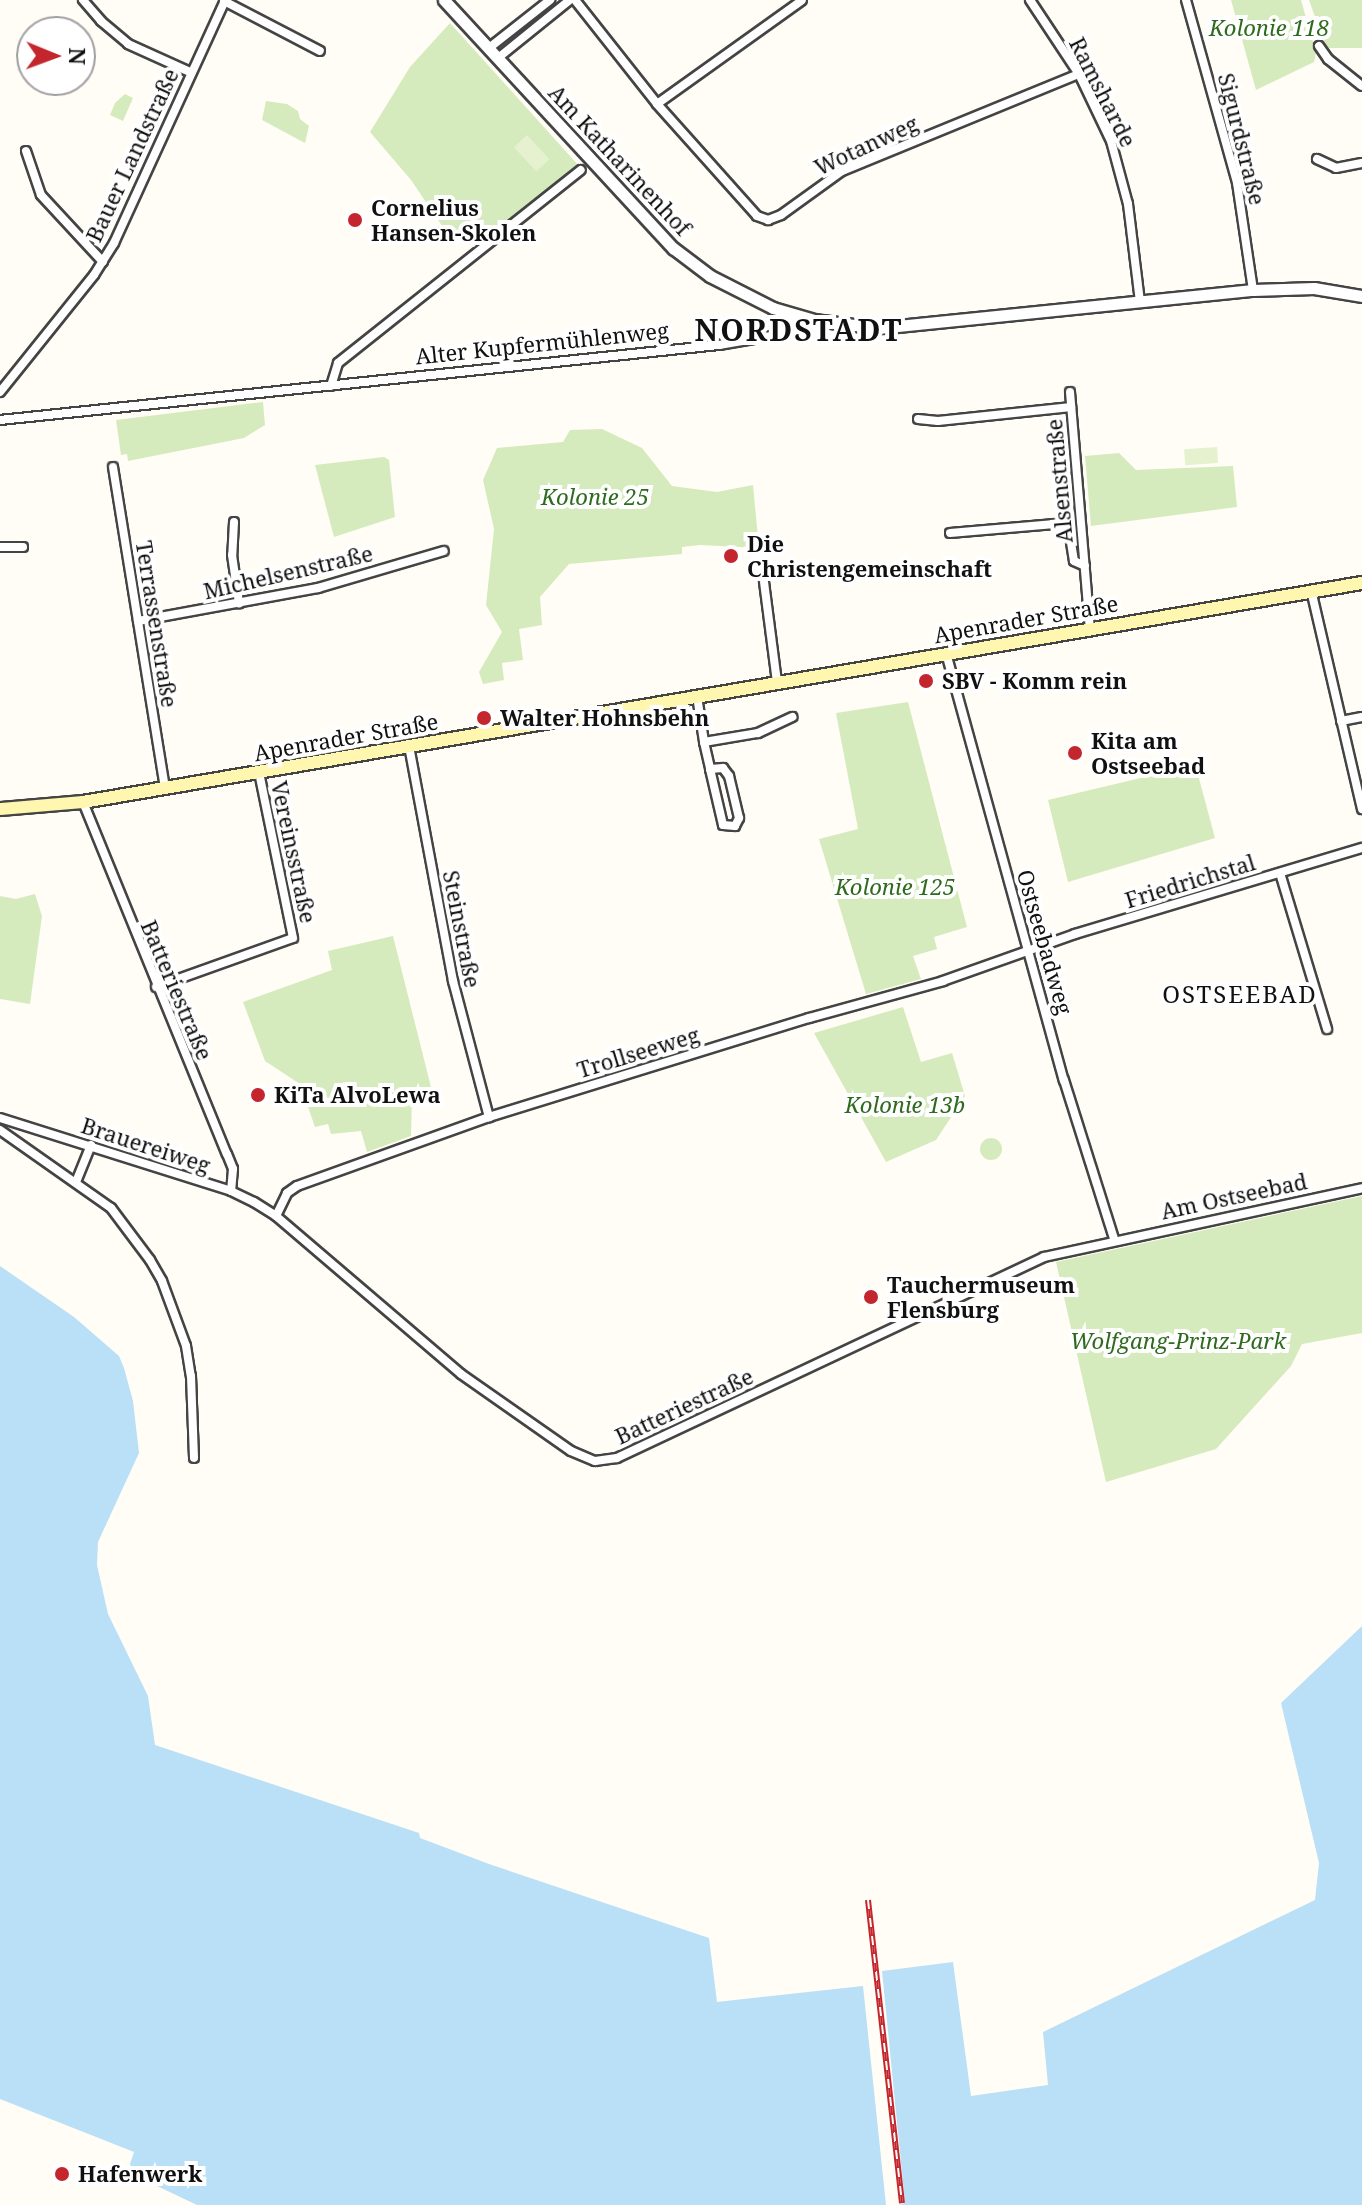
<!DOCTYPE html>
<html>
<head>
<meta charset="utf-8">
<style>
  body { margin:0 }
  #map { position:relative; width:1362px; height:2205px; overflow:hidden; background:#fffdf5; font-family:"Noto Serif",serif }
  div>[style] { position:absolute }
  .green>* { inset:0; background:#d5ebbd }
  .round { border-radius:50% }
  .pitch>* { inset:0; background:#e6f2cf; transform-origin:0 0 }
  .water>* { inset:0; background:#b9e0f7 }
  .roads { filter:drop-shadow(2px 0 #444) drop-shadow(-2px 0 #444) drop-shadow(0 2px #444) drop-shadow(0 -2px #444) }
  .minor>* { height:8px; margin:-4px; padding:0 4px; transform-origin:4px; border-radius:4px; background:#fff }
  .tertiary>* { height:11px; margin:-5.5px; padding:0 5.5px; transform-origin:5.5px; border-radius:5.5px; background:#fff }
  .secondary>* { height:12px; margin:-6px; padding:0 6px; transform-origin:6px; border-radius:6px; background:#fff6b0 }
  .rail>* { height:6px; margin-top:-3px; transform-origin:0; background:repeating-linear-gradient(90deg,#fff 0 9px,#c4262e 0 18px); box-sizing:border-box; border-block:2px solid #c4262e }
  .dots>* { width:22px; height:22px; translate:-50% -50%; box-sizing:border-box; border:4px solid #fff; border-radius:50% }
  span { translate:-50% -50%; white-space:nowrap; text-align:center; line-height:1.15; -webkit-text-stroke:8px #fff; paint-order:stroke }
  .park-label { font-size:22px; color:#2f6b1f; font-style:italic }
  .street-label { font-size:22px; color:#111 }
  .poi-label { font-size:22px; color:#111; font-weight:700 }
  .left { translate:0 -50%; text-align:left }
  .neighbourhood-label { font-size:24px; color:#111; letter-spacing:2px }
  .district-label { font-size:30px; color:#111; font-weight:700; letter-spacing:2px }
  .north { position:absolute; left:16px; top:16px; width:80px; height:80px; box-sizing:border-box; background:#fff; border:2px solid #a0a0a0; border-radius:50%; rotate:91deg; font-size:22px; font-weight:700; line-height:32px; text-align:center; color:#111 }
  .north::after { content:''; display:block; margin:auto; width:28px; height:36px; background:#c4262e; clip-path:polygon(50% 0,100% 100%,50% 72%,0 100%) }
</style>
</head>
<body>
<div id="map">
  <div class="green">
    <i style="clip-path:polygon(1231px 0,1301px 0,1316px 53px,1314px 62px,1256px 90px)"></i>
    <i style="clip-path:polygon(1309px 0,1362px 0,1362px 48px,1326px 48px)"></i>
    <i style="clip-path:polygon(450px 23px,579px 166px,488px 238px,476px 225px,453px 242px,411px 180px,370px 132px,410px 67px)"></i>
    <i style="clip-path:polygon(125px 94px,133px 98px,123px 121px,110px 115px,115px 103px)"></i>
    <i style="clip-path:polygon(266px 101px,287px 104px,298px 111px,300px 119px,309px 126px,305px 143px,262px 120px)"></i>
    <i style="clip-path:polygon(263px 402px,265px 425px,244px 438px,128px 461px,127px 454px,121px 455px,116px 420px)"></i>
    <i style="clip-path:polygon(602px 429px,642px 448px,672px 486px,717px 492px,753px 485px,759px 548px,700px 545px,682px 547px,682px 554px,569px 564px,540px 597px,542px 625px,519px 629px,523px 660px,502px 663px,504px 680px,483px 684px,479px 672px,502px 632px,486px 605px,494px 529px,483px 480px,497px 448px,563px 442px,570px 430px)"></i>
    <i style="clip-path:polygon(1119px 453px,1136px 470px,1233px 466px,1237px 507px,1091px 526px,1085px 456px)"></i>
    <i style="clip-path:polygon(384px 457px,389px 460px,395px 517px,334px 537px,315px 465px)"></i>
    <i style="clip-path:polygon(908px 702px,967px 927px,934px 937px,937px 949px,913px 956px,921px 979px,866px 994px,819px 839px,858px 829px,836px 713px)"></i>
    <i style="clip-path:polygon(1187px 767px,1197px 771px,1215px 838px,1068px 882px,1048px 800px)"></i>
    <i style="clip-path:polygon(35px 894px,42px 916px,30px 1004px,0 999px,0 896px,16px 899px)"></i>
    <i style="clip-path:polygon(393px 936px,431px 1087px,412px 1096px,411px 1136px,367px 1152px,361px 1131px,331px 1134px,328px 1124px,315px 1127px,300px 1084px,265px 1061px,243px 1002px,332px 970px,328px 951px)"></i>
    <i style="clip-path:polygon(903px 1007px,921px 1062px,952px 1053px,965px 1096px,936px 1140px,886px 1162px,814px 1033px)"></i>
    <i class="round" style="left:980px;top:1138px;width:22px;height:22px"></i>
    <i style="clip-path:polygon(1362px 1196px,1362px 1333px,1302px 1344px,1291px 1366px,1216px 1449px,1106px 1482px,1056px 1262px)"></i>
  </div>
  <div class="pitch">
    <i style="left:527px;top:135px;width:33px;height:18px;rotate:47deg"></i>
    <i style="left:1217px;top:447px;width:16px;height:33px;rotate:86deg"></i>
  </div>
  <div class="water">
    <i style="clip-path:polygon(0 1266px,74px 1317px,119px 1356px,124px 1368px,133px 1401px,139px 1453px,98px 1542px,97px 1565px,108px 1614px,148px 1696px,155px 1745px,419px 1833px,420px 1838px,489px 1864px,709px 1938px,717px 2002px,863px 1986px,886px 2205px,197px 2205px,134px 2175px,130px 2164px,134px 2152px,0 2099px)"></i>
    <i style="clip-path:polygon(1362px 1626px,1362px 2205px,899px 2205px,905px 2203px,882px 1971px,953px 1962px,971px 2096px,1048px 2085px,1043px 2032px,1315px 1900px,1319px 1863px,1281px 1703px)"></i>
  </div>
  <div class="roads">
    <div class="minor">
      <i style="left:83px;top:0;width:28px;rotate:49deg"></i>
      <i style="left:101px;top:21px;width:35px;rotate:40deg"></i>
      <i style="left:128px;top:44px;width:68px;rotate:24.3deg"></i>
      <i style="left:575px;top:0;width:132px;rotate:51.7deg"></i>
      <i style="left:657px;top:104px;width:150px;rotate:48.2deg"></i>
      <i style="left:757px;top:216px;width:12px;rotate:20deg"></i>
      <i style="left:768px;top:220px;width:14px;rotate:-21deg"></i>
      <i style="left:781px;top:215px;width:75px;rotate:-35.8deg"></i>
      <i style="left:842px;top:171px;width:256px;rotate:-22.3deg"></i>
      <i style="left:1030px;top:0;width:89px;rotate:56.5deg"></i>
      <i style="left:1079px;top:74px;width:74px;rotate:64.5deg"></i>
      <i style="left:1111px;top:141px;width:65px;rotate:74.9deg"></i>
      <i style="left:1128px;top:204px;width:99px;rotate:83deg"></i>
      <i style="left:1186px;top:0;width:190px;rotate:74.4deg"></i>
      <i style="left:1237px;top:183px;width:108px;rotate:81.5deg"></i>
      <i style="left:224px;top:1px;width:108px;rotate:27.5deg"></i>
      <i style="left:1319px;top:46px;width:16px;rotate:55deg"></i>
      <i style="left:1328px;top:59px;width:43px;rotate:38.5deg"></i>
      <i style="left:489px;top:48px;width:78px;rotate:-38.2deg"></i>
      <i style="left:498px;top:58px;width:92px;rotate:-38.9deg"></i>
      <i style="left:657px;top:104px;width:178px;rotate:-35.6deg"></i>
      <i style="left:26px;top:151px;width:46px;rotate:71.2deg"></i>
      <i style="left:41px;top:195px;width:91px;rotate:47.2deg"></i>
      <i style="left:1317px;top:159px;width:21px;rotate:25deg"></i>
      <i style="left:1336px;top:168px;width:26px;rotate:-11deg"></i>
      <i style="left:331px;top:386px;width:24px;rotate:-73deg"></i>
      <i style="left:338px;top:363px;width:310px;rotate:-38.5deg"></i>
      <i style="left:0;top:392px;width:150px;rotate:-51.2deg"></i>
      <i style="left:94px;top:275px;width:38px;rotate:-58deg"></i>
      <i style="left:114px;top:243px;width:267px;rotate:-65.4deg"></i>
      <i style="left:1070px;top:392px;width:237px;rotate:85.2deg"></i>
      <i style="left:918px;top:419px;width:20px;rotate:6deg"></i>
      <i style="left:938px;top:421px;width:134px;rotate:-6deg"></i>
      <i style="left:0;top:420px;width:723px;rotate:-5.96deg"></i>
      <i style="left:719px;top:345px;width:59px;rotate:-9.8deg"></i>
      <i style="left:777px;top:335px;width:9px;rotate:-36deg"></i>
      <i style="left:784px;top:330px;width:18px;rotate:-63deg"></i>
      <i style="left:113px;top:467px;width:325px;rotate:80.8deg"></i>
      <i style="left:234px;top:522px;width:33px;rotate:93deg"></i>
      <i style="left:232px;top:555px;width:49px;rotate:81.7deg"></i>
      <i style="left:950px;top:533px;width:105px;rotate:-4.9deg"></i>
      <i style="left:1055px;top:524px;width:19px;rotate:39deg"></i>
      <i style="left:1070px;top:536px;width:25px;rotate:81deg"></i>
      <i style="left:1074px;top:561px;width:12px;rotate:24deg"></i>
      <i style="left:0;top:547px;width:23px"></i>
      <i style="left:764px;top:582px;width:101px;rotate:82.6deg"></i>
      <i style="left:1311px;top:590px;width:225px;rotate:76.9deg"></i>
      <i style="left:138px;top:621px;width:183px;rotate:-10.4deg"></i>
      <i style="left:318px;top:588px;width:131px;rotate:-16.4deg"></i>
      <i style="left:946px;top:653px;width:443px;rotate:74.6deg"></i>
      <i style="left:1064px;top:1080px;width:167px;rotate:72.5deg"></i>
      <i style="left:697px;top:696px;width:47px;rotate:81.3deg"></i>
      <i style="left:704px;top:742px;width:28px;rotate:77deg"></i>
      <i style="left:710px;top:769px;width:57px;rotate:76.9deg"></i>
      <i style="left:723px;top:825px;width:12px;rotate:5deg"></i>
      <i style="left:735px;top:826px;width:9px;rotate:-63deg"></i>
      <i style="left:739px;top:818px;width:43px;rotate:-103.4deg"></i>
      <i style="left:729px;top:776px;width:10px;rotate:-127deg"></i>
      <i style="left:723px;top:768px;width:13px;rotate:176deg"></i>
      <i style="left:1341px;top:721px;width:21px;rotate:-11deg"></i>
      <i style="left:704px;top:742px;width:55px;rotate:-9.5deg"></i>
      <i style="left:758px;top:733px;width:38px;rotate:-25deg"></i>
      <i style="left:409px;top:746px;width:239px;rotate:79.4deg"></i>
      <i style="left:453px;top:981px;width:141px;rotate:75.2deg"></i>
      <i style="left:83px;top:802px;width:380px;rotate:67.8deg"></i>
      <i style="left:227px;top:1154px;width:16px;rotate:68deg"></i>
      <i style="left:233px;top:1169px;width:22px;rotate:95deg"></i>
      <i style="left:1280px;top:873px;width:163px;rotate:73.2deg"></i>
      <i style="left:156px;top:987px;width:145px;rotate:-19.7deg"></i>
      <i style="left:293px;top:938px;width:169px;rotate:-101.6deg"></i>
      <i style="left:0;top:1118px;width:242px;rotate:17.5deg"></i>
      <i style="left:231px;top:1191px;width:25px;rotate:26deg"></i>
      <i style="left:254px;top:1202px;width:26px;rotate:32deg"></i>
      <i style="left:276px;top:1216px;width:243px;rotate:40.5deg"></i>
      <i style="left:461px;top:1374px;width:134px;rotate:35deg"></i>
      <i style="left:571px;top:1451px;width:26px;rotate:23deg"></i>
      <i style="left:595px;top:1461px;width:22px;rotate:-8deg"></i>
      <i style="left:617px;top:1458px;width:472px;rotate:-25.2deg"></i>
      <i style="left:1044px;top:1257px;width:325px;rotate:-12.2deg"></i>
      <i style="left:0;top:1130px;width:136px;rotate:35.1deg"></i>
      <i style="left:111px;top:1208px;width:65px;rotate:53.1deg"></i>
      <i style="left:150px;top:1260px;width:24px;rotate:60deg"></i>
      <i style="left:162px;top:1281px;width:69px;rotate:69.7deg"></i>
      <i style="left:186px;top:1346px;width:30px;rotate:81deg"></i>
      <i style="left:191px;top:1376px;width:82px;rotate:87.9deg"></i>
      <i style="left:76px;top:1182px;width:40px;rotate:-68deg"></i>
      <i style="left:276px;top:1216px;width:25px;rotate:-64deg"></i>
      <i style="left:287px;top:1193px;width:12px;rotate:-35deg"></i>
      <i style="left:297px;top:1186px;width:204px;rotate:-19.8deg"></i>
      <i style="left:489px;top:1117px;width:335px;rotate:-17.2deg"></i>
      <i style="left:809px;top:1018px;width:139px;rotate:-15.4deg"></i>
      <i style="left:943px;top:981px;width:140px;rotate:-19.6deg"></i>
      <i style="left:1075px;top:934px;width:300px;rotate:-16.7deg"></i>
    </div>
    <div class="tertiary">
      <i style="left:444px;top:0;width:338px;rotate:47.3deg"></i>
      <i style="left:673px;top:248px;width:46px;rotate:37.1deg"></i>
      <i style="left:710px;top:276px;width:71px;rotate:26.9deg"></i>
      <i style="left:773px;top:308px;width:43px;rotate:16.3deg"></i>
      <i style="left:814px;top:320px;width:64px;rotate:7.1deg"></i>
      <i style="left:878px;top:328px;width:377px;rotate:-5.8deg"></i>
      <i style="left:1253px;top:290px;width:61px;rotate:-1.9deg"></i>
      <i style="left:1314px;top:288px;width:49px;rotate:9.5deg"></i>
    </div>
    <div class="secondary">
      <i style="left:0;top:809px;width:83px;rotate:-4.8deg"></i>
      <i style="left:83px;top:802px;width:1298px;rotate:-9.72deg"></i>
    </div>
  </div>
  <div class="rail">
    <i style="left:868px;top:1900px;width:305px;rotate:83.6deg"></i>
  </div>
  <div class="dots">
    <i style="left:355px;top:220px;background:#c4262e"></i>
    <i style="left:731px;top:556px;background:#c4262e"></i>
    <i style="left:926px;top:681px;background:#c4262e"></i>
    <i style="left:484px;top:718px;background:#c4262e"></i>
    <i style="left:1075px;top:753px;background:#c4262e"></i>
    <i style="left:258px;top:1095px;background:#c4262e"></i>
    <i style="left:871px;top:1297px;background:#c4262e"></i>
    <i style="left:62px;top:2174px;background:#c4262e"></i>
  </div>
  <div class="park-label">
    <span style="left:1269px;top:28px">Kolonie 118</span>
    <span style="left:595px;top:497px">Kolonie 25</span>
    <span style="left:895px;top:887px">Kolonie 125</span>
    <span style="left:905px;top:1105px">Kolonie 13b</span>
    <span style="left:1178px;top:1341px">Wolfgang-Prinz-Park</span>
  </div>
  <div class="street-label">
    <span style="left:1103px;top:92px;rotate:63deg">Ramsharde</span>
    <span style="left:1242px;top:139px;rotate:76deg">Sigurdstraße</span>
    <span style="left:866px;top:145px;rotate:-25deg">Wotanweg</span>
    <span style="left:132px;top:155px;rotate:-65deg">Bauer Landstraße</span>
    <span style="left:620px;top:160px;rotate:47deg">Am Katharinenhof</span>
    <span style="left:542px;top:343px;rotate:-6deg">Alter Kupfermühlenweg</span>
    <span style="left:1059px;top:481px;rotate:-95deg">Alsenstraße</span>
    <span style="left:288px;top:572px;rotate:-13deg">Michelsenstraße</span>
    <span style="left:1026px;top:619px;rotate:-10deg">Apenrader Straße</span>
    <span style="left:157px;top:624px;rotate:81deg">Terrassenstraße</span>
    <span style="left:346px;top:737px;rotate:-10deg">Apenrader Straße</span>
    <span style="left:294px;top:852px;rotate:78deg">Vereinsstraße</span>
    <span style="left:1190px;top:881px;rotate:-17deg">Friedrichstal</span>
    <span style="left:462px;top:929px;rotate:79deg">Steinstraße</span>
    <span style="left:1045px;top:942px;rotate:74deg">Ostseebadweg</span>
    <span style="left:177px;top:990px;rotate:67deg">Batteriestraße</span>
    <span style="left:638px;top:1052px;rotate:-17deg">Trollseeweg</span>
    <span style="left:146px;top:1145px;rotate:18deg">Brauereiweg</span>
    <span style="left:1234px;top:1196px;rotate:-12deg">Am Ostseebad</span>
    <span style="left:684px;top:1406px;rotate:-25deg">Batteriestraße</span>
  </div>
  <div class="poi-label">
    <span class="left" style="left:371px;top:220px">Cornelius<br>Hansen-Skolen</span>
    <span class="left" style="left:747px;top:556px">Die<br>Christengemeinschaft</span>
    <span class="left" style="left:942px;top:681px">SBV - Komm rein</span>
    <span class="left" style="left:500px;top:718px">Walter Hohnsbehn</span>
    <span class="left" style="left:1091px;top:753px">Kita am<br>Ostseebad</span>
    <span class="left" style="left:274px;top:1095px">KiTa AlvoLewa</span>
    <span class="left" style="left:887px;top:1297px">Tauchermuseum<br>Flensburg</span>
    <span class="left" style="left:78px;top:2174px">Hafenwerk</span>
  </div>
  <div class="neighbourhood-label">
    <span style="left:1240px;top:994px">OSTSEEBAD</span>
  </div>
  <div class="district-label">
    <span style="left:799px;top:330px">NORDSTADT</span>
  </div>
  <div class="north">N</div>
</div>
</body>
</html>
